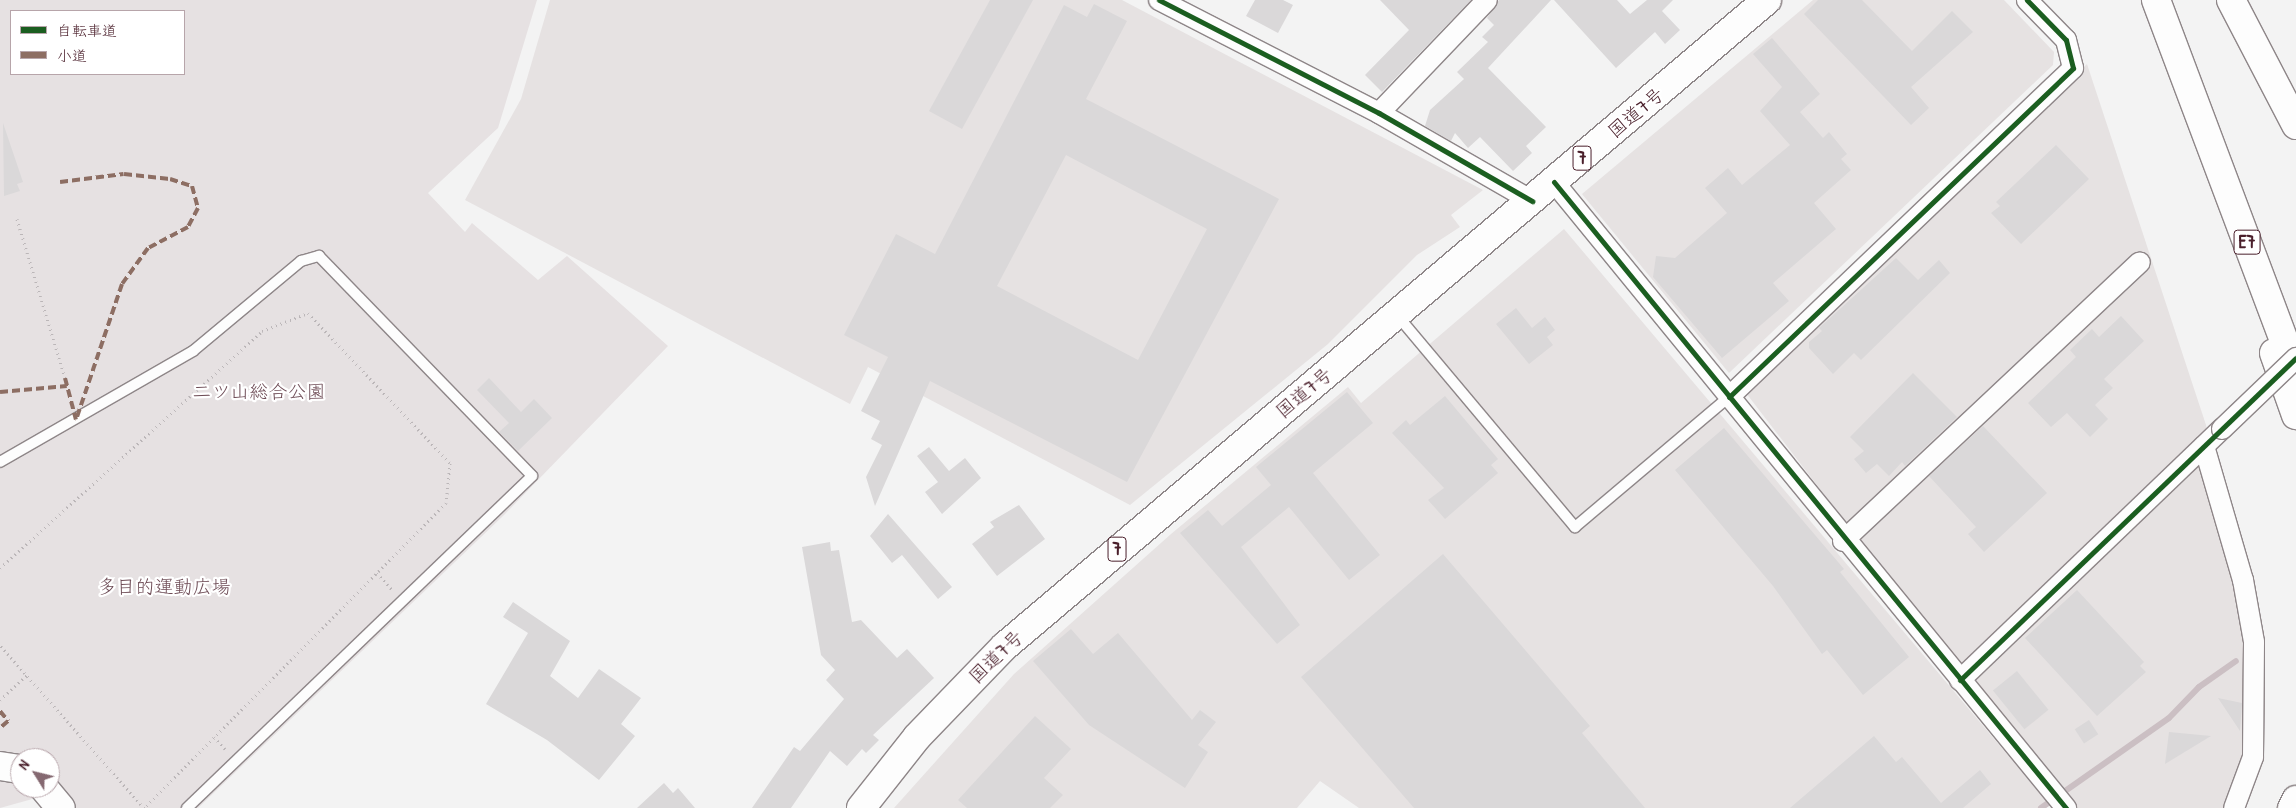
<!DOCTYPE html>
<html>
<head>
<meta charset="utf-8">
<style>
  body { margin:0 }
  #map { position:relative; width:2296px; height:808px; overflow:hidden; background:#f3f3f3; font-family:"Patrick Hand","Klee One",sans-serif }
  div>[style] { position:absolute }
  .built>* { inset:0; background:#e6e2e2 }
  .green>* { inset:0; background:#e6e1e2 }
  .stream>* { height:6px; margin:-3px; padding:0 3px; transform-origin:3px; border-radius:3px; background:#cbbfc3 }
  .building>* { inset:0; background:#dad8d9; transform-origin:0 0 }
  .path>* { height:3px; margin-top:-1.5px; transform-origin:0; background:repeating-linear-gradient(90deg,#bbb6b8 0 1px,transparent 0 5px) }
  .roads { filter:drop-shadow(1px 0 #8e8688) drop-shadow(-1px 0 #8e8688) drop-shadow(0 1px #8e8688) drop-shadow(0 -1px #8e8688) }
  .lane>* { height:10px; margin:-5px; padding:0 5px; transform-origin:5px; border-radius:5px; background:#fdfdfd }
  .street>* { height:20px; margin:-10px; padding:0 10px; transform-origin:10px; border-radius:10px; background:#fdfdfd }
  .secondary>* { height:28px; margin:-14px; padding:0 14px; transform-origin:14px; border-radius:14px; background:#fdfdfd }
  .highway>* { height:28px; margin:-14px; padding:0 14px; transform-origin:14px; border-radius:14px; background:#fdfdfd }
  .bridges { filter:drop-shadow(1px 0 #8e8688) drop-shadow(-1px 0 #8e8688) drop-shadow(0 1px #8e8688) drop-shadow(0 -1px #8e8688) }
  .street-bridge>* { height:20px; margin:-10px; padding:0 10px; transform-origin:10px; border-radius:10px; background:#fdfdfd }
  .quiet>* { height:4px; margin-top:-2px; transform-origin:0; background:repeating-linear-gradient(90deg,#8d6e63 0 8px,transparent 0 12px) }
  .cycleway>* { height:5px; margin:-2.5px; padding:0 2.5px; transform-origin:2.5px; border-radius:2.5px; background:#1b5e20 }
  span { translate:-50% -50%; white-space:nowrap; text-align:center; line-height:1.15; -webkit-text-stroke:4.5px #fff; paint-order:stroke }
  .shield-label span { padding:1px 4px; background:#fff; border:1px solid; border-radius:4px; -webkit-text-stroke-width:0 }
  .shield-label { font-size:18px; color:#4a1f2b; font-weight:700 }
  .street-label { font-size:19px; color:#4a1f2b }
  .park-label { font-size:19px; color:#6e4c56 }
  .legend { position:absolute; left:10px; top:10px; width:175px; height:65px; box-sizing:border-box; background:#fff; border:1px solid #b7a5aa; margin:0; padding:6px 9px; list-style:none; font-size:15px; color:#4a1f2b }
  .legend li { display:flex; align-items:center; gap:10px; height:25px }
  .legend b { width:25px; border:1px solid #b7a5aa }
  .north { position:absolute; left:10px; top:748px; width:50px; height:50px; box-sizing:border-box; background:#fff; border:1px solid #b7a5aa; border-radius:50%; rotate:306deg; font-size:14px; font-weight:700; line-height:20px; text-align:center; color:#4a1f2b }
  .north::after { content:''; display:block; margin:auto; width:18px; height:22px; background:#856971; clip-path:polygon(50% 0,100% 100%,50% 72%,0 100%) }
</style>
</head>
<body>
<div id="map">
  <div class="built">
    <i style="clip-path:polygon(550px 0,1122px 0,1483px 190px,1451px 215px,1460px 227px,1417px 255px,1328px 344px,1130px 505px,868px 367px,850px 404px,465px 200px,521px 99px)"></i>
    <i style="clip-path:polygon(1813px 0,2004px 0,2054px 52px,2053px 65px,1729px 373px,1582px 194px)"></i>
    <i style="clip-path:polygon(2087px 64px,2206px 425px,2240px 604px,2247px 687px,2245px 754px,2223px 808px,2078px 808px,1973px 688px,1746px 393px)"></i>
    <i style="clip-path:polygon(1564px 229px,2049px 804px,2044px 808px,1359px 808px,1320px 781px,1297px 808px,894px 808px,1014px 674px,1171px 534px,1348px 387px,1361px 403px)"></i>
  </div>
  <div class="green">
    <i style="clip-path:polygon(evenodd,0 0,537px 0,498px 128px,428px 193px,465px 232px,472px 223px,538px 280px,567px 256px,668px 346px,504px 515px,198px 808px,59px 808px,36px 798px,0 808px,0 0,11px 11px,184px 11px,184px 74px,11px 74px,11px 11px,0 0,20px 758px,50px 758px,50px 788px,20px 788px,20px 758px)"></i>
  </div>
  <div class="stream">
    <i style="left:2041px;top:808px;width:156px;rotate:-35.1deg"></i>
    <i style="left:2169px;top:718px;width:43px;rotate:-45.9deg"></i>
    <i style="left:2199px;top:687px;width:45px;rotate:-35.1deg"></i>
  </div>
  <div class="building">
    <i style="clip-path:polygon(990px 0,1033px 0,962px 129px,929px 111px)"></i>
    <i style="clip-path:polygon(1255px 0,1283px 0,1293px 5px,1278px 33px,1246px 16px)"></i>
    <i style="clip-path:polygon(1380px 0,1471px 0,1382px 92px,1365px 75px,1409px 30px)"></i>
    <i style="clip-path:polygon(1499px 0,1551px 0,1488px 68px,1546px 127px,1526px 146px,1532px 153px,1513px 171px,1480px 137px,1468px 148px,1455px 133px,1451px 141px,1425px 126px,1430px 110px,1464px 79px,1457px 72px,1488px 42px,1482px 37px,1494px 25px,1487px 18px)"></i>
    <i style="clip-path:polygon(1554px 0,1617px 0,1630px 14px,1647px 0,1673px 0,1662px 11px,1680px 30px,1665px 44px,1655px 32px,1616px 68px)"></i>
    <i style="clip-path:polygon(1818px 0,1862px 0,1912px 51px,1952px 11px,1973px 32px,1911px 87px,1929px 108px,1911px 125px,1804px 14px)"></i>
    <i style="clip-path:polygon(evenodd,1094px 4px,1127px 21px,1086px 99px,1279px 199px,1127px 482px,930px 381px,875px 506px,866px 477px,882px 445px,871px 439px,880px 421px,861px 411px,888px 357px,844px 335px,896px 234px,935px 254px,1064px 5px,1087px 17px,1094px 4px,1066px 155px,1207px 229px,1138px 360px,997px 286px,1066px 155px)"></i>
    <i style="clip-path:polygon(1772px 38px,1820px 94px,1800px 112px,1823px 138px,1829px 132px,1847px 154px,1841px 159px,1851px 170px,1814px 203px,1836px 229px,1773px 283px,1789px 301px,1722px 358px,1653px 277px,1656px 256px,1675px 258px,1727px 213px,1705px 188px,1728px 168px,1742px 185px,1790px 145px,1760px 111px,1782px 87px,1753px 54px)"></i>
    <i style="clip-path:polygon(3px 123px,23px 182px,17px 184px,20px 191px,4px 196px)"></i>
    <i style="clip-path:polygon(2056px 145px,2089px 179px,2021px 244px,1991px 213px,2000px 206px,1996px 202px)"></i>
    <i style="clip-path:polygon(1896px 258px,1918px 280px,1939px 260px,1950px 273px,1861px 360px,1854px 353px,1833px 374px,1809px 348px,1809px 342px,1822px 331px,1819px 328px)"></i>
    <i style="clip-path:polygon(1516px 308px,1532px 328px,1545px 317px,1555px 330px,1547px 337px,1553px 345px,1529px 364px,1496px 324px)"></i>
    <i style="clip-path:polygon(2121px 316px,2144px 341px,2104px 379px,2113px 388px,2095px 405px,2108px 419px,2090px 437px,2067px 413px,2051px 427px,2028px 403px,2076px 357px,2070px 350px,2092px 329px,2099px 337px)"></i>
    <i style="clip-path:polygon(1913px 373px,1957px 417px,1905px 466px,1902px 462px,1889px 476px,1877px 464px,1866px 473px,1854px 459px,1864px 451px,1850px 437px)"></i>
    <i style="clip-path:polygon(489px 378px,521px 412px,534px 399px,552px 418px,518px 451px,499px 432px,509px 423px,477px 390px)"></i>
    <i style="clip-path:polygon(1347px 392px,1373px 423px,1313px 473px,1380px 555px,1349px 580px,1289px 507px,1241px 547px,1300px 625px,1277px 644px,1180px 533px,1208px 510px,1222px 526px,1271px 485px,1256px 467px)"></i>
    <i style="clip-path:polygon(1445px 396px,1498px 459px,1491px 465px,1498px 473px,1445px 519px,1428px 500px,1444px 488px,1392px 433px,1406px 420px,1410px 425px)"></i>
    <i style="clip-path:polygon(1983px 426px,2047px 493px,1984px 552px,1968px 534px,1976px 527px,1929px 476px)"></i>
    <i style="clip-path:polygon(1724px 428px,1844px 569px,1840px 572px,1909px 657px,1863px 695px,1827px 650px,1822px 654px,1773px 586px,1675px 470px)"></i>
    <i style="clip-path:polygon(929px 447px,949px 471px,965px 458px,981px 478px,942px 514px,925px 492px,938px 482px,917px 456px)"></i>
    <i style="clip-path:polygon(1019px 505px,1045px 539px,997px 576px,972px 544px,994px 527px,990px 522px)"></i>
    <i style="clip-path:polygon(888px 514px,952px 587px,938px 599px,902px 555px,892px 563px,870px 536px)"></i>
    <i style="clip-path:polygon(830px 542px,831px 551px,839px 550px,852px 622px,861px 620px,897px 658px,907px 649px,934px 678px,873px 735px,879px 740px,866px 753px,862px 749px,847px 766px,830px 751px,791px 808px,752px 808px,794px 747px,800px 751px,844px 699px,826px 680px,835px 670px,821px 655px,802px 547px)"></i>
    <i style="clip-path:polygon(1443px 554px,1590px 726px,1582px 733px,1645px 808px,1414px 808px,1301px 677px)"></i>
    <i style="clip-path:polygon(2077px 590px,2144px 662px,2140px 666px,2146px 672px,2097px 716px,2025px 638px)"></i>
    <i style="clip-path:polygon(513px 602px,570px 641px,550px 676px,578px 698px,599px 669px,641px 698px,621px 724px,635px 736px,599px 780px,547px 740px,486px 704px,528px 633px,503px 617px)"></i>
    <i style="clip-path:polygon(1071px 629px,1093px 654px,1118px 633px,1192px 720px,1200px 710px,1216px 722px,1198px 745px,1208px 752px,1185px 788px,1089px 725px,1033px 661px)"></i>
    <i style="left:2017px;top:671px;width:50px;height:31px;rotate:51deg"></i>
    <i style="clip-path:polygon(2218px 698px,2242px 703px,2240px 731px)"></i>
    <i style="clip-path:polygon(1035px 716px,1071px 749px,1044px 778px,1063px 795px,1050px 808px,967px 808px,958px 800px)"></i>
    <i style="left:2089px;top:720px;width:17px;height:17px;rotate:57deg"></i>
    <i style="clip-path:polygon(2169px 732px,2211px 736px,2165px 764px)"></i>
    <i style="clip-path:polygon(1874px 736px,1896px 762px,1902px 757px,1941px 803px,1980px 770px,1991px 784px,1963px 808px,1790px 808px)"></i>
    <i style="clip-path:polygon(664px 783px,673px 793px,678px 788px,695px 808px,637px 808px)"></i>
  </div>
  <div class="path">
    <i style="left:17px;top:219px;width:166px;rotate:73.2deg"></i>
    <i style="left:0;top:568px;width:353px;rotate:-42.1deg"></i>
    <i style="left:262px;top:331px;width:49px;rotate:-21.4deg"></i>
    <i style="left:308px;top:313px;width:207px;rotate:46.6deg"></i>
    <i style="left:450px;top:463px;width:40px;rotate:95.7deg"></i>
    <i style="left:446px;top:503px;width:429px;rotate:134.7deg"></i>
    <i style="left:144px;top:808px;width:217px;rotate:-131.5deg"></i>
    <i style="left:377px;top:573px;width:24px;rotate:48deg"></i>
    <i style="left:0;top:700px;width:37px;rotate:-43deg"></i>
    <i style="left:214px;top:737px;width:18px;rotate:47deg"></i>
  </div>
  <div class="roads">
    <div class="lane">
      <i style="left:1397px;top:315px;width:277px;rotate:50deg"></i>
      <i style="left:1575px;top:527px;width:202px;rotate:-40.2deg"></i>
      <i style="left:0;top:462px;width:223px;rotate:-29.9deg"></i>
      <i style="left:193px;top:351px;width:141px;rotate:-39.8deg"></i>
      <i style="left:301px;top:261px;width:19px;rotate:-16deg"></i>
      <i style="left:319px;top:256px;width:306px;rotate:45.9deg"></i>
      <i style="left:532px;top:476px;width:479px;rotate:136.1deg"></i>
    </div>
    <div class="street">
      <i style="left:1159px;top:0;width:247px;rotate:27.2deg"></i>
      <i style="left:1379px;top:113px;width:177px;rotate:29.9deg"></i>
      <i style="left:1379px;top:113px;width:156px;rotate:-46.3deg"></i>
      <i style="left:1554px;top:182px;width:809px;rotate:50.72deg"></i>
      <i style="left:1729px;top:397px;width:476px;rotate:-43.7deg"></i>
      <i style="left:2073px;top:68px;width:29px;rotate:-104deg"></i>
      <i style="left:2066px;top:40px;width:56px;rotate:-134.3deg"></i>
      <i style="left:2204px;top:446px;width:140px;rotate:73.8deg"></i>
      <i style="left:2243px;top:580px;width:63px;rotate:79.9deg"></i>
      <i style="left:2254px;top:642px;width:115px;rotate:90.5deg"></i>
      <i style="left:2253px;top:757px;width:54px;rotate:110.4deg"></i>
      <i style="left:1843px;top:541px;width:407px;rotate:-43.2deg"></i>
      <i style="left:1960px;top:680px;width:363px;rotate:-43.8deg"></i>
    </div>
    <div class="secondary">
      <i style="left:2231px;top:0;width:141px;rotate:62.5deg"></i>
      <i style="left:0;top:766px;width:20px;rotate:9deg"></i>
      <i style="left:44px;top:788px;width:26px;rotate:50deg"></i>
    </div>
    <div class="highway">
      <i style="left:2156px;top:0;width:397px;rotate:69.4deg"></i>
      <i style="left:2274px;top:353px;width:66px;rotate:70.5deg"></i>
      <i style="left:861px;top:808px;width:90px;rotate:-51.7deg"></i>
      <i style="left:917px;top:737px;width:127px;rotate:-46deg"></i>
      <i style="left:1005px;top:646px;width:999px;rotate:-40.29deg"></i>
      <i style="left:2292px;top:808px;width:9px;rotate:-63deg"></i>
    </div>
  </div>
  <div class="bridges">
    <div class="street-bridge">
      <i style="left:2222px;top:429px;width:103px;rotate:-43.8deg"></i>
    </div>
  </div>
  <div class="quiet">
    <i style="left:60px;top:182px;width:64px;rotate:-7.1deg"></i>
    <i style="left:124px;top:174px;width:46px;rotate:6.2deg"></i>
    <i style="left:170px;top:179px;width:23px;rotate:18deg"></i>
    <i style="left:192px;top:186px;width:23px;rotate:75deg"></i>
    <i style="left:198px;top:208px;width:21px;rotate:118deg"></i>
    <i style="left:188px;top:227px;width:45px;rotate:152.3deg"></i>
    <i style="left:148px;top:248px;width:44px;rotate:125.8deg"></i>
    <i style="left:122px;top:284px;width:144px;rotate:108.7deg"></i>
    <i style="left:65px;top:378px;width:43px;rotate:75.3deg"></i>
    <i style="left:0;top:392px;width:67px;rotate:-5.1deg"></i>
    <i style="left:0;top:711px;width:13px;rotate:51deg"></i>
    <i style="left:8px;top:721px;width:11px;rotate:139deg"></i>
  </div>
  <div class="cycleway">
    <i style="left:1159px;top:0;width:247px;rotate:27.2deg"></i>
    <i style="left:1379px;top:113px;width:177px;rotate:29.9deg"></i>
    <i style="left:1554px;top:182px;width:809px;rotate:50.72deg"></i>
    <i style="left:1729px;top:397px;width:476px;rotate:-43.7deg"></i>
    <i style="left:2073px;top:68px;width:29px;rotate:-104deg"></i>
    <i style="left:2066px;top:40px;width:56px;rotate:-134.3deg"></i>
    <i style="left:1960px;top:680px;width:465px;rotate:-43.8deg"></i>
  </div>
  <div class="shield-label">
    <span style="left:1582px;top:158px">7</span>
    <span style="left:2247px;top:242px">E7</span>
    <span style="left:1117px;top:549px">7</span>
  </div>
  <div class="street-label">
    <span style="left:1636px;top:113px;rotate:-40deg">国道7号</span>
    <span style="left:1304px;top:393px;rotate:-40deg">国道7号</span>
    <span style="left:996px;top:657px;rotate:-44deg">国道7号</span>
  </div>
  <div class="park-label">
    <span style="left:259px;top:392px">二ツ山総合公園</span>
    <span style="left:164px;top:587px">多目的運動広場</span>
  </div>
  <ul class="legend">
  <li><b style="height:6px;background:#1b5e20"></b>自転車道</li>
  <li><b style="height:6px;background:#8d6e63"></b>小道</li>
  </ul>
  <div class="north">N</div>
</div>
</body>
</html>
